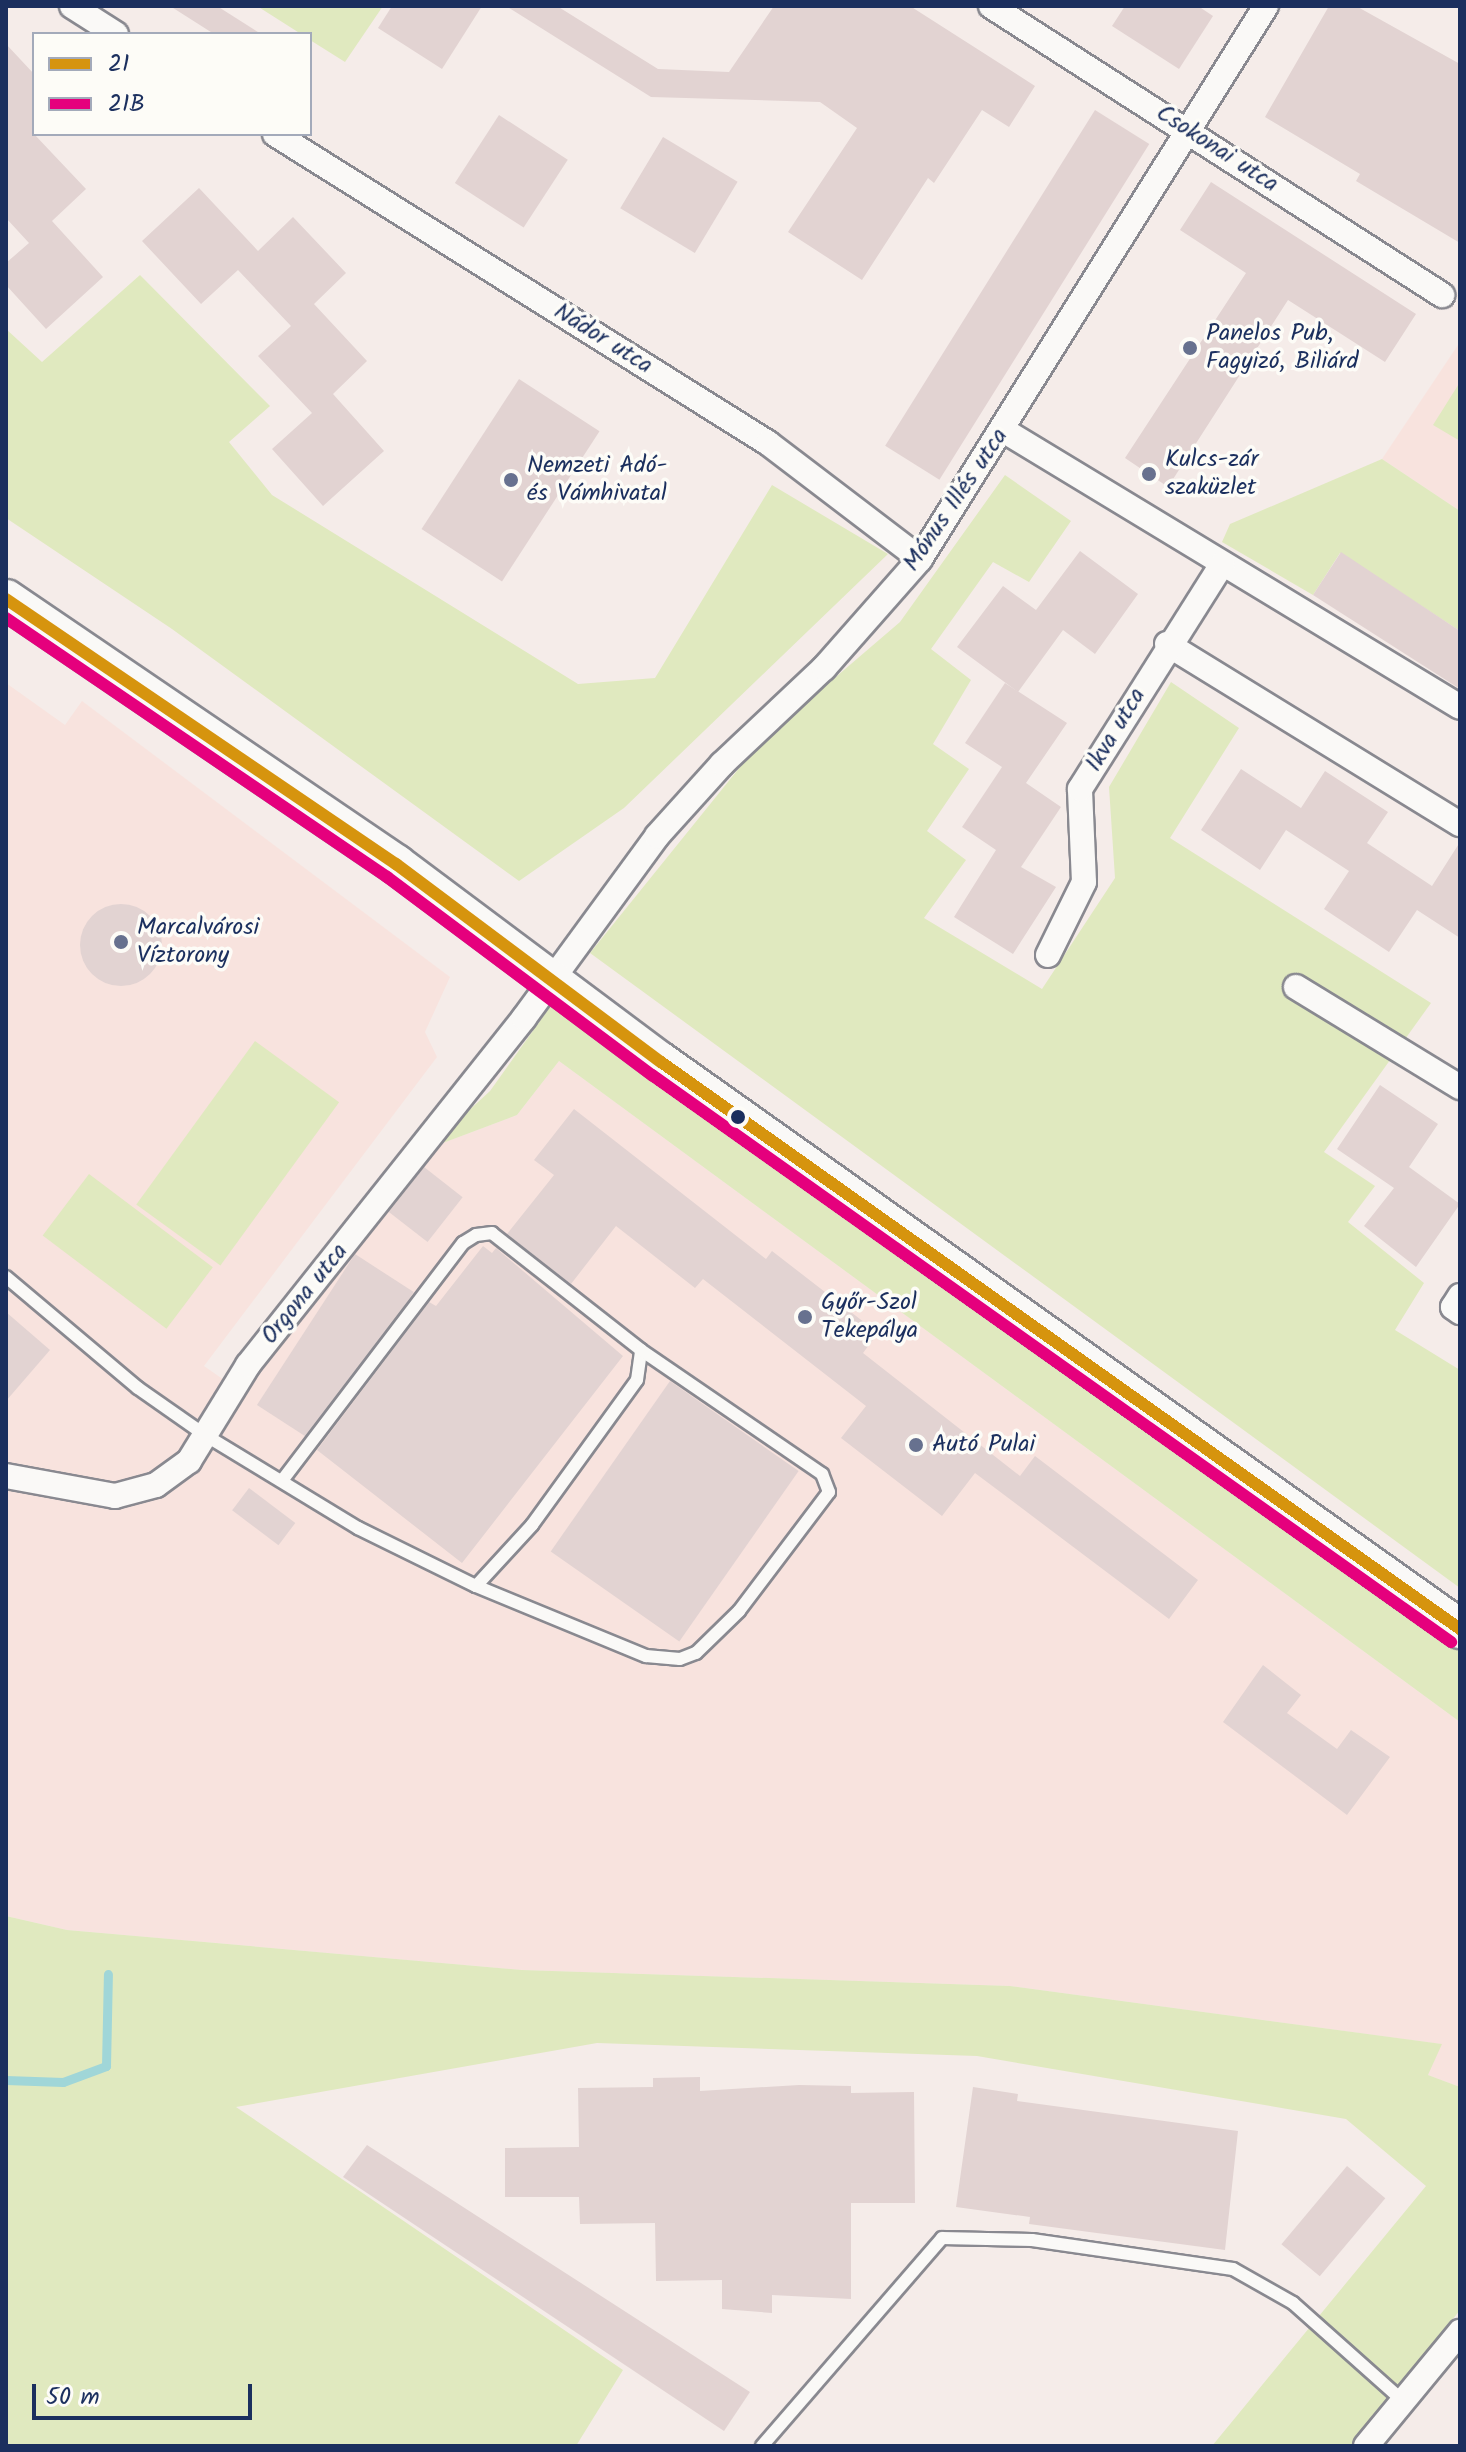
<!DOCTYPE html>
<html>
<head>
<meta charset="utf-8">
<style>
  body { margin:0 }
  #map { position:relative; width:1466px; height:2452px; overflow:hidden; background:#f5ece9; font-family:Kalam,sans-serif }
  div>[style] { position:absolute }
  .built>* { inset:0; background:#f8e3de }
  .green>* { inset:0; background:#e0e9bf; transform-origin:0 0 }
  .stream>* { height:9px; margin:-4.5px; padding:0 4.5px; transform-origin:4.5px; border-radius:4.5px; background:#a0d6d8 }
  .building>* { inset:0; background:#e2d3d2; transform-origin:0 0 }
  .round { border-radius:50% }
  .roads { filter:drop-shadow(2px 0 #898990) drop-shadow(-2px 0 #898990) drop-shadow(0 2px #898990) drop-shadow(0 -2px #898990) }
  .lane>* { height:12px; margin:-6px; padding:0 6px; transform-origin:6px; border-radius:6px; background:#faf9f7 }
  .street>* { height:24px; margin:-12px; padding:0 12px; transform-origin:12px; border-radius:12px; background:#faf9f7 }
  .primary>* { height:38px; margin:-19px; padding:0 19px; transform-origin:19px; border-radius:19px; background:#faf9f7 }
  .bus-1>* { height:12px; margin:-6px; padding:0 6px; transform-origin:6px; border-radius:6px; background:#d6940e }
  .bus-2>* { height:12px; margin:-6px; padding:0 6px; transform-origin:6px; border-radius:6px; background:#e5007d }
  .dots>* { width:22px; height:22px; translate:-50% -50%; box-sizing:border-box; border:4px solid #fdfcf7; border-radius:50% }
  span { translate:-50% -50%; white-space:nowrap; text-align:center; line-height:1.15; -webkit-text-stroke:7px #fdfcf7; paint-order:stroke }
  .street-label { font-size:24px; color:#1b2f5e }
  .poi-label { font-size:24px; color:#1b2f5e }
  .left { translate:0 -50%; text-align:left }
  .frame { position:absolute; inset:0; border:8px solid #1b2f5e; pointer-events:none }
  .legend { position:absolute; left:32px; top:32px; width:280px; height:104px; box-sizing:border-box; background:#fdfcf7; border:2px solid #a3aaba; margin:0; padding:10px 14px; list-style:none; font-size:24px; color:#1b2f5e }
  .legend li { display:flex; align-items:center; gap:16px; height:40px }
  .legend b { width:40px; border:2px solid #a3aaba }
  .scale { position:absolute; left:32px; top:2384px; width:220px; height:36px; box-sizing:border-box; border:4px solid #1b2f5e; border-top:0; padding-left:10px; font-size:24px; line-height:28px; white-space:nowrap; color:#1b2f5e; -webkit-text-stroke:6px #fdfcf7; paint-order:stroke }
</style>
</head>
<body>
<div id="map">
  <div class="built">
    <i style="clip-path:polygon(1460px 342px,1460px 511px,1382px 459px)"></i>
    <i style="clip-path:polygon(6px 683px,65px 725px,82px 701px,450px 977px,425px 1032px,437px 1057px,204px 1366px,244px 1394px,427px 1149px,517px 1115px,559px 1061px,1460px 1722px,1460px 2087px,1428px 2075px,1441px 2044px,1010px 1986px,522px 1970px,67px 1930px,6px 1916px)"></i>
  </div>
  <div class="green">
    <i style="clip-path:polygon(257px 6px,383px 6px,345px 62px,310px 40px,310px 34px,301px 34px)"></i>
    <i style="clip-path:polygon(140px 275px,270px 406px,229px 442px,272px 495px,578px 684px,655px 678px,772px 485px,888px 554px,624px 808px,519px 881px,172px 629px,6px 518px,6px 329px,42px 362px)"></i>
    <i style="clip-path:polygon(1460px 382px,1460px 441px,1433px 425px)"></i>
    <i style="clip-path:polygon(1382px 459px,1460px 511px,1460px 631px,1340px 553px,1313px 595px,1222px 542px,1230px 524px)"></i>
    <i style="clip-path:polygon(1005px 475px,1071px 521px,1029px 582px,993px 562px,931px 649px,971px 680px,933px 744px,969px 769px,927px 831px,966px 860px,924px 918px,1042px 989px,1115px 878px,1109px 787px,1171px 682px,1239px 728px,1170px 838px,1431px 1003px,1324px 1152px,1375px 1186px,1348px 1222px,1424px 1283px,1395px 1330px,1460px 1370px,1460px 1588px,590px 953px,761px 741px,900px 622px)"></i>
    <i style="clip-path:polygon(557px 997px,1460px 1628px,1460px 1722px,559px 1061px,517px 1115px,427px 1149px,490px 1091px)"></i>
    <i style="left:255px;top:1041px;width:104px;height:202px;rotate:36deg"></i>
    <i style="left:89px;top:1174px;width:155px;height:77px;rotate:37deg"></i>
    <i style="clip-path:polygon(6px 1916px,67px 1930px,522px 1970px,1010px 1986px,1442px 2044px,1428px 2075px,1460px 2087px,1460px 2310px,1353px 2446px,1212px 2446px,1426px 2186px,1346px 2119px,977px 2056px,597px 2043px,236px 2107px,623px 2370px,576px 2446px,6px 2446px)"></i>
  </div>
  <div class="stream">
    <i style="left:6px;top:2080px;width:57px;rotate:2deg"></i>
    <i style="left:63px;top:2082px;width:46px;rotate:-20.4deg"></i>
    <i style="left:106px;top:2066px;width:92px;rotate:-88.8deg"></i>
  </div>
  <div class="building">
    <i style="clip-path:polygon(170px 6px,217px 6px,261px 34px,214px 34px)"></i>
    <i style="clip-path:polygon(392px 6px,482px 6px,442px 69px,378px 28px)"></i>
    <i style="clip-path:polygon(506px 6px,557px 6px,658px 69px,729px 72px,774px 6px,910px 6px,1035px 86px,1009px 127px,982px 110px,934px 183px,928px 178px,862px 280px,788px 232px,857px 128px,820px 102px,651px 97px)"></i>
    <i style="clip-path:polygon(1125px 6px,1198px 6px,1213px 16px,1179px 69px,1112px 26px)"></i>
    <i style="clip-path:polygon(1329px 6px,1356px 6px,1460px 64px,1460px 243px,1356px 181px,1360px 174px,1265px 117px)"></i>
    <i style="clip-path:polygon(6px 44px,34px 74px,34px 134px,86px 189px,52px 221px,103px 277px,46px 329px,6px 285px,6px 263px,29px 243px,6px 218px)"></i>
    <i style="left:1095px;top:110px;width:64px;height:396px;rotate:32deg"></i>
    <i style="left:499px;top:115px;width:82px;height:81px;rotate:33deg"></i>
    <i style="left:663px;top:137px;width:87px;height:83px;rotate:31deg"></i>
    <i style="clip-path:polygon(1211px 182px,1416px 314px,1385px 362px,1288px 300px,1168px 487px,1125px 458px,1246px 273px,1180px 230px)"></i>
    <i style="clip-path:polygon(199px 188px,258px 251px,293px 217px,346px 273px,314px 304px,367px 361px,333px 394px,384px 451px,323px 506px,272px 449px,312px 413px,258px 356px,291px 326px,238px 270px,201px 304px,142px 241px)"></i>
    <i style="left:519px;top:379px;width:96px;height:179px;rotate:33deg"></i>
    <i style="clip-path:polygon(1080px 551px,1138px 594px,1095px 654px,1063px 630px,1018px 692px,957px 647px,1003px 586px,1036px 610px)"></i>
    <i style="clip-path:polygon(1341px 552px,1460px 631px,1460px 689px,1313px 595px)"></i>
    <i style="clip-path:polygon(1005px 683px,1067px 723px,1026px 783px,1061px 807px,1021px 867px,1056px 887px,1013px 954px,954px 917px,996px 850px,962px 827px,1002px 767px,965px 743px)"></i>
    <i style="clip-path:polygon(1241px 769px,1301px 808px,1325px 771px,1388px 812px,1367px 843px,1432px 886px,1460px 842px,1460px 938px,1417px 910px,1389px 952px,1324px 909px,1349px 871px,1286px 830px,1260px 870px,1201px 830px)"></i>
    <i class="round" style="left:80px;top:904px;width:82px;height:82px"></i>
    <i style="clip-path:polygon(1380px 1085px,1438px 1124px,1409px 1167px,1460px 1204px,1416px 1267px,1364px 1226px,1394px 1188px,1337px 1149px)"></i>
    <i style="clip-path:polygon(574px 1109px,766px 1259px,772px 1251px,878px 1333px,863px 1353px,1020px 1476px,1035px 1456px,1198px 1580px,1169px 1619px,975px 1473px,942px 1516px,841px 1438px,866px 1406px,703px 1279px,695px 1288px,616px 1226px,571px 1284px,507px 1234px,554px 1175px,534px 1160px)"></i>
    <i style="left:424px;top:1167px;width:49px;height:57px;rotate:38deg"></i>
    <i style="clip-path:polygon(483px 1246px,492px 1253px,496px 1248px,623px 1356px,462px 1563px,317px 1450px,429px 1302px,436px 1306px)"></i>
    <i style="left:355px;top:1254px;width:70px;height:180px;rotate:33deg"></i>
    <i style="clip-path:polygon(6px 1312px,50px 1350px,6px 1401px)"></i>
    <i style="left:670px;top:1381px;width:157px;height:208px;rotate:35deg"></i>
    <i style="left:249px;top:1488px;width:58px;height:28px;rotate:37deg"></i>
    <i style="clip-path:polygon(1263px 1665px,1301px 1695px,1287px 1713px,1337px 1749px,1351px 1730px,1390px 1757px,1347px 1815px,1223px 1722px)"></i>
    <i style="clip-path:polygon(700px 2077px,700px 2091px,799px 2085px,851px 2086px,851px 2093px,914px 2092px,915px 2203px,851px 2203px,851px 2299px,772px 2295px,772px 2313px,722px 2309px,722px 2280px,656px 2281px,655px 2223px,580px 2224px,579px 2197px,505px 2197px,505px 2148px,579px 2147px,578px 2088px,653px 2087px,653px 2078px)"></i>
    <i style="clip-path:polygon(973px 2087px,1018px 2094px,1017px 2101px,1238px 2131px,1225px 2250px,1029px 2224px,1030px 2217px,956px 2207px)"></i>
    <i style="clip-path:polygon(367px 2145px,750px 2392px,724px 2431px,343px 2177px)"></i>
    <i style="left:1347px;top:2166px;width:50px;height:102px;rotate:40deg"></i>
  </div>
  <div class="roads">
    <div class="lane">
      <i style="left:6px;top:1277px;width:172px;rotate:40.1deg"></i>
      <i style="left:138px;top:1388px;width:82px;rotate:35deg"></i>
      <i style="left:205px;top:1435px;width:179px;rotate:31.3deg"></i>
      <i style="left:358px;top:1528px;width:131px;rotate:26.2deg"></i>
      <i style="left:476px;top:1586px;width:83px;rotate:-47.4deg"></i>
      <i style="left:532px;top:1525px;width:179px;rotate:-54.1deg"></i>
      <i style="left:637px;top:1380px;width:30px;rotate:-82deg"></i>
      <i style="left:641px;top:1350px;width:189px;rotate:-141.9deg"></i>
      <i style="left:492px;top:1233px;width:16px;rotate:173deg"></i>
      <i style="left:476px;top:1235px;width:15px;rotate:148deg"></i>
      <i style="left:463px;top:1243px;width:299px;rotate:127.3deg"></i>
      <i style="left:476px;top:1586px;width:184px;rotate:22.4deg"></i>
      <i style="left:646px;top:1656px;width:34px;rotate:5deg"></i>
      <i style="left:680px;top:1659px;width:17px;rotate:-21deg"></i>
      <i style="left:696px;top:1653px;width:60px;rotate:-44.3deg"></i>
      <i style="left:739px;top:1611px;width:149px;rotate:-52.9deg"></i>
      <i style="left:829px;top:1492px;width:19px;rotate:-111deg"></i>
      <i style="left:822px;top:1474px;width:219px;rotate:-145.6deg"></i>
      <i style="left:762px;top:2446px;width:275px;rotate:-49.1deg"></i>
      <i style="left:942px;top:2238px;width:90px;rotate:1.3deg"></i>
      <i style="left:1032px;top:2240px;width:203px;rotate:8.2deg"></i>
      <i style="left:1233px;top:2269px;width:69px;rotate:29.5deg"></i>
      <i style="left:1293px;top:2303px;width:147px;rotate:41.7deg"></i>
    </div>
    <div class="street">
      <i style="left:72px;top:6px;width:52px;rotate:32.5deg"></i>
      <i style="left:991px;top:6px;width:536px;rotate:32.65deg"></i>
      <i style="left:275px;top:134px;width:582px;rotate:32.08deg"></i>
      <i style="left:768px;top:443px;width:191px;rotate:37.3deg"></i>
      <i style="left:1003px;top:430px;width:534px;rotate:31.22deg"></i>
      <i style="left:1167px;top:644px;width:344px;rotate:31.6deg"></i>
      <i style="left:1048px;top:955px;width:81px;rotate:-63.7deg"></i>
      <i style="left:1084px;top:882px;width:93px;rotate:-92.5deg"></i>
      <i style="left:1080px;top:789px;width:266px;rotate:-57.7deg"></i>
      <i style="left:1296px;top:987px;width:192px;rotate:31.4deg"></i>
      <i style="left:1460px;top:1296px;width:13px;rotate:122deg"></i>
      <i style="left:1453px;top:1307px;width:9px;rotate:36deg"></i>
      <i style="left:6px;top:1476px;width:111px;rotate:10.4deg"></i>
      <i style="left:115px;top:1496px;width:42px;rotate:-15deg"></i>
      <i style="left:156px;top:1485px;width:41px;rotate:-36deg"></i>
      <i style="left:189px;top:1461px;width:113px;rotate:-58.4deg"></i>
      <i style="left:248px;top:1365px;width:443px;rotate:-51.5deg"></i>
      <i style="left:524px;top:1018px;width:225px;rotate:-53.8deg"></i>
      <i style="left:657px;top:836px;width:97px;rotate:-47.9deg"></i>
      <i style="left:722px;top:764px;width:140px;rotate:-43.3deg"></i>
      <i style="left:824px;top:668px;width:145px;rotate:-48.6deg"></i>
      <i style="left:920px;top:559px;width:652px;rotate:-57.97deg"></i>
      <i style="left:1366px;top:2446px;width:148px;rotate:-50.5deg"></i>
    </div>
    <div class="primary">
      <i style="left:6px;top:599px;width:472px;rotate:34.2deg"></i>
      <i style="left:396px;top:864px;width:331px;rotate:36.8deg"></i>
      <i style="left:661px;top:1062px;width:980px;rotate:35.36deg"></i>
    </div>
  </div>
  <div class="bus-1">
    <i style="left:6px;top:599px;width:472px;rotate:34.2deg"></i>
    <i style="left:396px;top:864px;width:331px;rotate:36.8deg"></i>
    <i style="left:661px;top:1062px;width:980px;rotate:35.36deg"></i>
  </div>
  <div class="bus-2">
    <i style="left:6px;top:618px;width:461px;rotate:34.2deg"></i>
    <i style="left:387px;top:877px;width:331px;rotate:36.8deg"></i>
    <i style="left:652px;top:1075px;width:980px;rotate:35.36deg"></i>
  </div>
  <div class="dots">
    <i style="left:1190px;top:348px;background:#67718f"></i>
    <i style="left:1149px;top:474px;background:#67718f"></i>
    <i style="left:511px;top:480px;background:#67718f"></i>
    <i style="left:121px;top:942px;background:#67718f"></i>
    <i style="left:738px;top:1117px;background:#1b2f5e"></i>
    <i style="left:805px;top:1317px;background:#67718f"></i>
    <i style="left:916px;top:1445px;background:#67718f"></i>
  </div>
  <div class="street-label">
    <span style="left:1217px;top:149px;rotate:33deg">Csokonai utca</span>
    <span style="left:603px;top:339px;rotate:32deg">Nádor utca</span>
    <span style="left:956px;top:500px;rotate:-56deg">Mónus Illés utca</span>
    <span style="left:1116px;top:730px;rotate:-59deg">Ikva utca</span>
    <span style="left:305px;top:1294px;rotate:-51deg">Orgona utca</span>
  </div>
  <div class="poi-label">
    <span class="left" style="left:1206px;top:348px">Panelos Pub,<br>Fagyizó, Biliárd</span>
    <span class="left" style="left:1165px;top:474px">Kulcs-zár<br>szaküzlet</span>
    <span class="left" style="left:527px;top:480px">Nemzeti Adó-<br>és Vámhivatal</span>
    <span class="left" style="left:137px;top:942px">Marcalvárosi<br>Víztorony</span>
    <span class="left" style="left:821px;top:1317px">Győr-Szol<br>Tekepálya</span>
    <span class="left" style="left:932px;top:1445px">Autó Pulai</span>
  </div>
  <div class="frame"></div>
  <ul class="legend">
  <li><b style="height:10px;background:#d6940e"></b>21</li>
  <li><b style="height:10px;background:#e5007d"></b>21B</li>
  </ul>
  <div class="scale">50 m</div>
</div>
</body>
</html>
